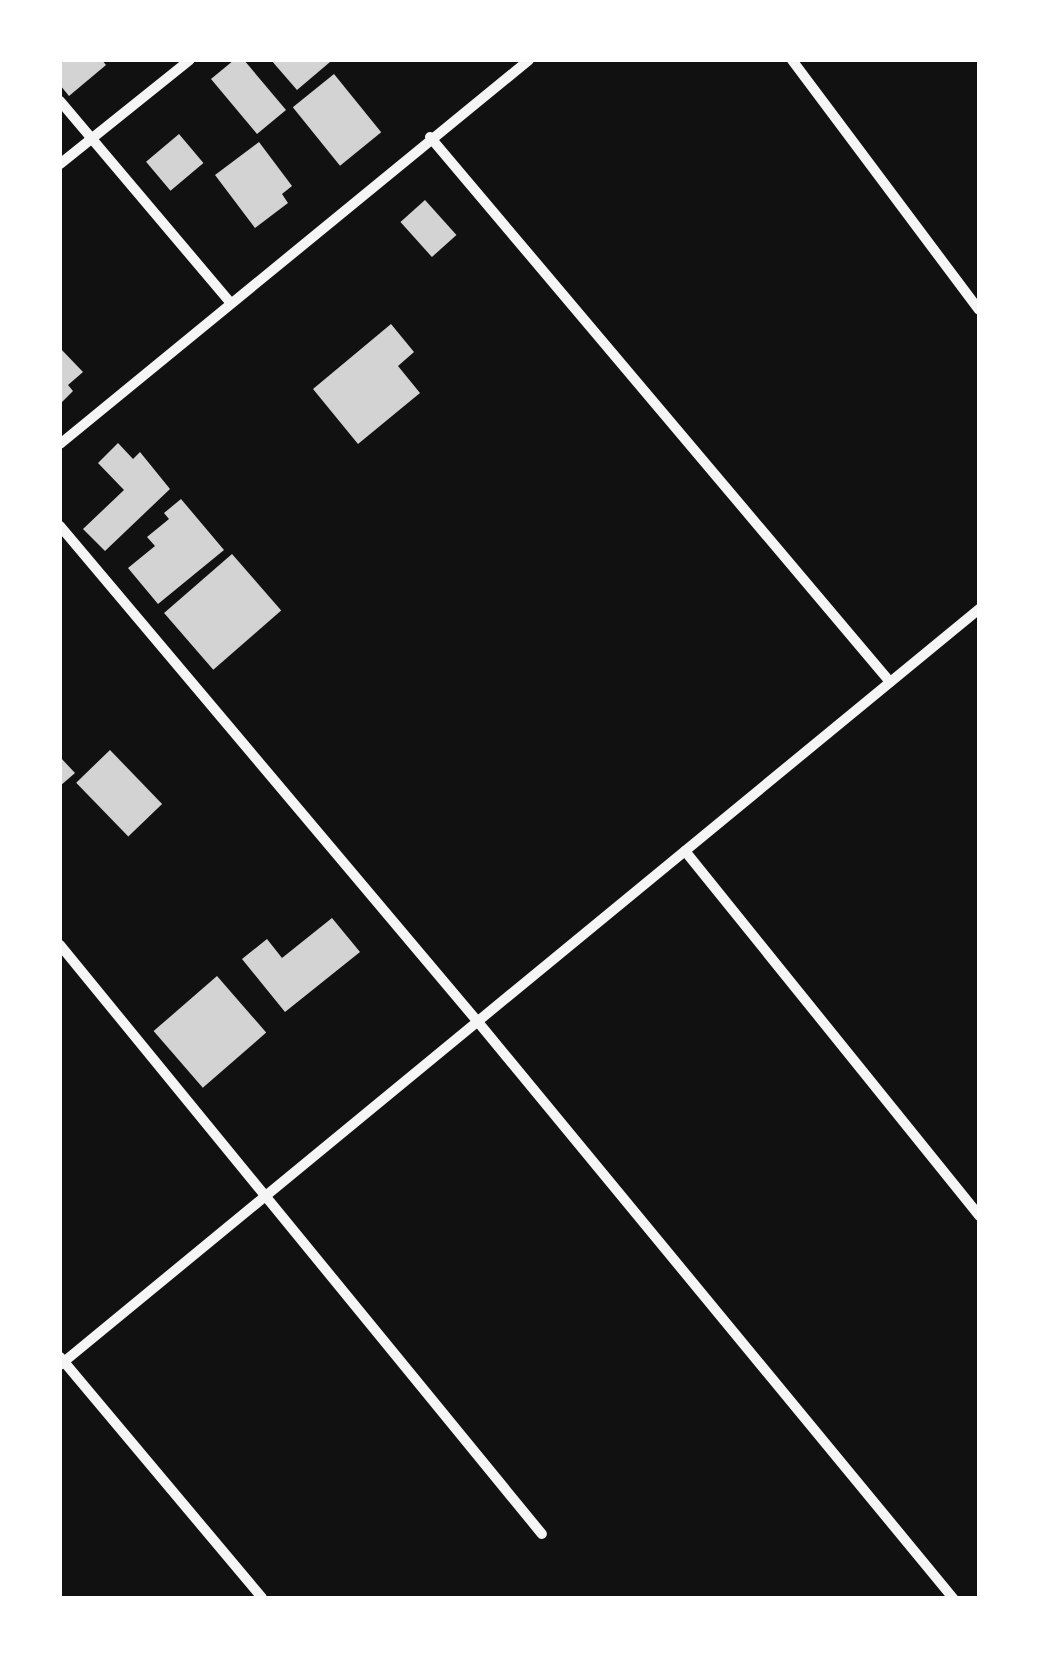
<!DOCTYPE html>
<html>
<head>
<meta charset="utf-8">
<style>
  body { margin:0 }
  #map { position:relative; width:1039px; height:1658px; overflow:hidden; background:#111; font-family:"Titillium Web",sans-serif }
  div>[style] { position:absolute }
  .building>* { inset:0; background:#d3d3d3; transform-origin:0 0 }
  .minor>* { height:10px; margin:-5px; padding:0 5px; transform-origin:5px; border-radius:5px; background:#f5f5f5 }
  span { translate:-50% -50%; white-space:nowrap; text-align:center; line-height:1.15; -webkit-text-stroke:10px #fff; paint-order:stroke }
  .frame { position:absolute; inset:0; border:62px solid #fff; pointer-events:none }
</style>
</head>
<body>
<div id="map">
  <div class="building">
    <i style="clip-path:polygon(60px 60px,102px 60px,106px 65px,69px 96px,60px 85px)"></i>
    <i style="clip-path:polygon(234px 60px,244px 60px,286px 110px,257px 134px,211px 79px)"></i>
    <i style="clip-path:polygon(271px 60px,328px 60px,330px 62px,297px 90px)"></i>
    <i style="left:334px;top:74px;width:75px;height:53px;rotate:51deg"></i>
    <i style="left:179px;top:134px;width:38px;height:43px;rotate:50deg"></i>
    <i style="clip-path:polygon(259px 142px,292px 186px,282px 194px,288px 203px,255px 228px,215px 175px)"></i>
    <i style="left:425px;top:200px;width:47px;height:33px;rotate:48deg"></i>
    <i style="clip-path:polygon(391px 324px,414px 352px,398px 366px,420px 393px,358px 444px,313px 389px)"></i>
    <i style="clip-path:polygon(60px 348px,83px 372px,68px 385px,73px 391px,60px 404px)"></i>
    <i style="clip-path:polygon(118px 443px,133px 459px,140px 452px,170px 489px,105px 551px,83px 529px,124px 490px,98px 463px)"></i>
    <i style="clip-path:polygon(181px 499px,224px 550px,158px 604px,128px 568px,155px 546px,147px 537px,169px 519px,164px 513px)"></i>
    <i style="left:232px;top:554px;width:75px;height:90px;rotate:49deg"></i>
    <i style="left:110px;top:750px;width:75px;height:47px;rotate:46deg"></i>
    <i style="clip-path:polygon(60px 757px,75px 773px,60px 786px)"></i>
    <i style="clip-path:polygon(332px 918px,360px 952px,285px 1012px,242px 959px,267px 939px,282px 958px)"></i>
    <i style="left:217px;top:976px;width:75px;height:84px;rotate:49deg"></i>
  </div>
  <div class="minor">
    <i style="left:792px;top:60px;width:312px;rotate:53.2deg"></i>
    <i style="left:60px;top:101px;width:263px;rotate:49.8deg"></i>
    <i style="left:430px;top:137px;width:713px;rotate:49.83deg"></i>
    <i style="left:60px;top:164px;width:166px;rotate:-38.7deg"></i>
    <i style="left:60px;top:444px;width:606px;rotate:-39.31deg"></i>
    <i style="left:60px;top:526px;width:649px;rotate:49.88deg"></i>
    <i style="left:478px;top:1022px;width:747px;rotate:50.49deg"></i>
    <i style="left:685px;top:851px;width:469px;rotate:51.1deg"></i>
    <i style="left:60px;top:945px;width:761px;rotate:50.71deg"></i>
    <i style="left:60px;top:1357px;width:314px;rotate:50deg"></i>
    <i style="left:60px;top:1365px;width:1190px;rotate:-39.44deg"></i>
  </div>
  <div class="frame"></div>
</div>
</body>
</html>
